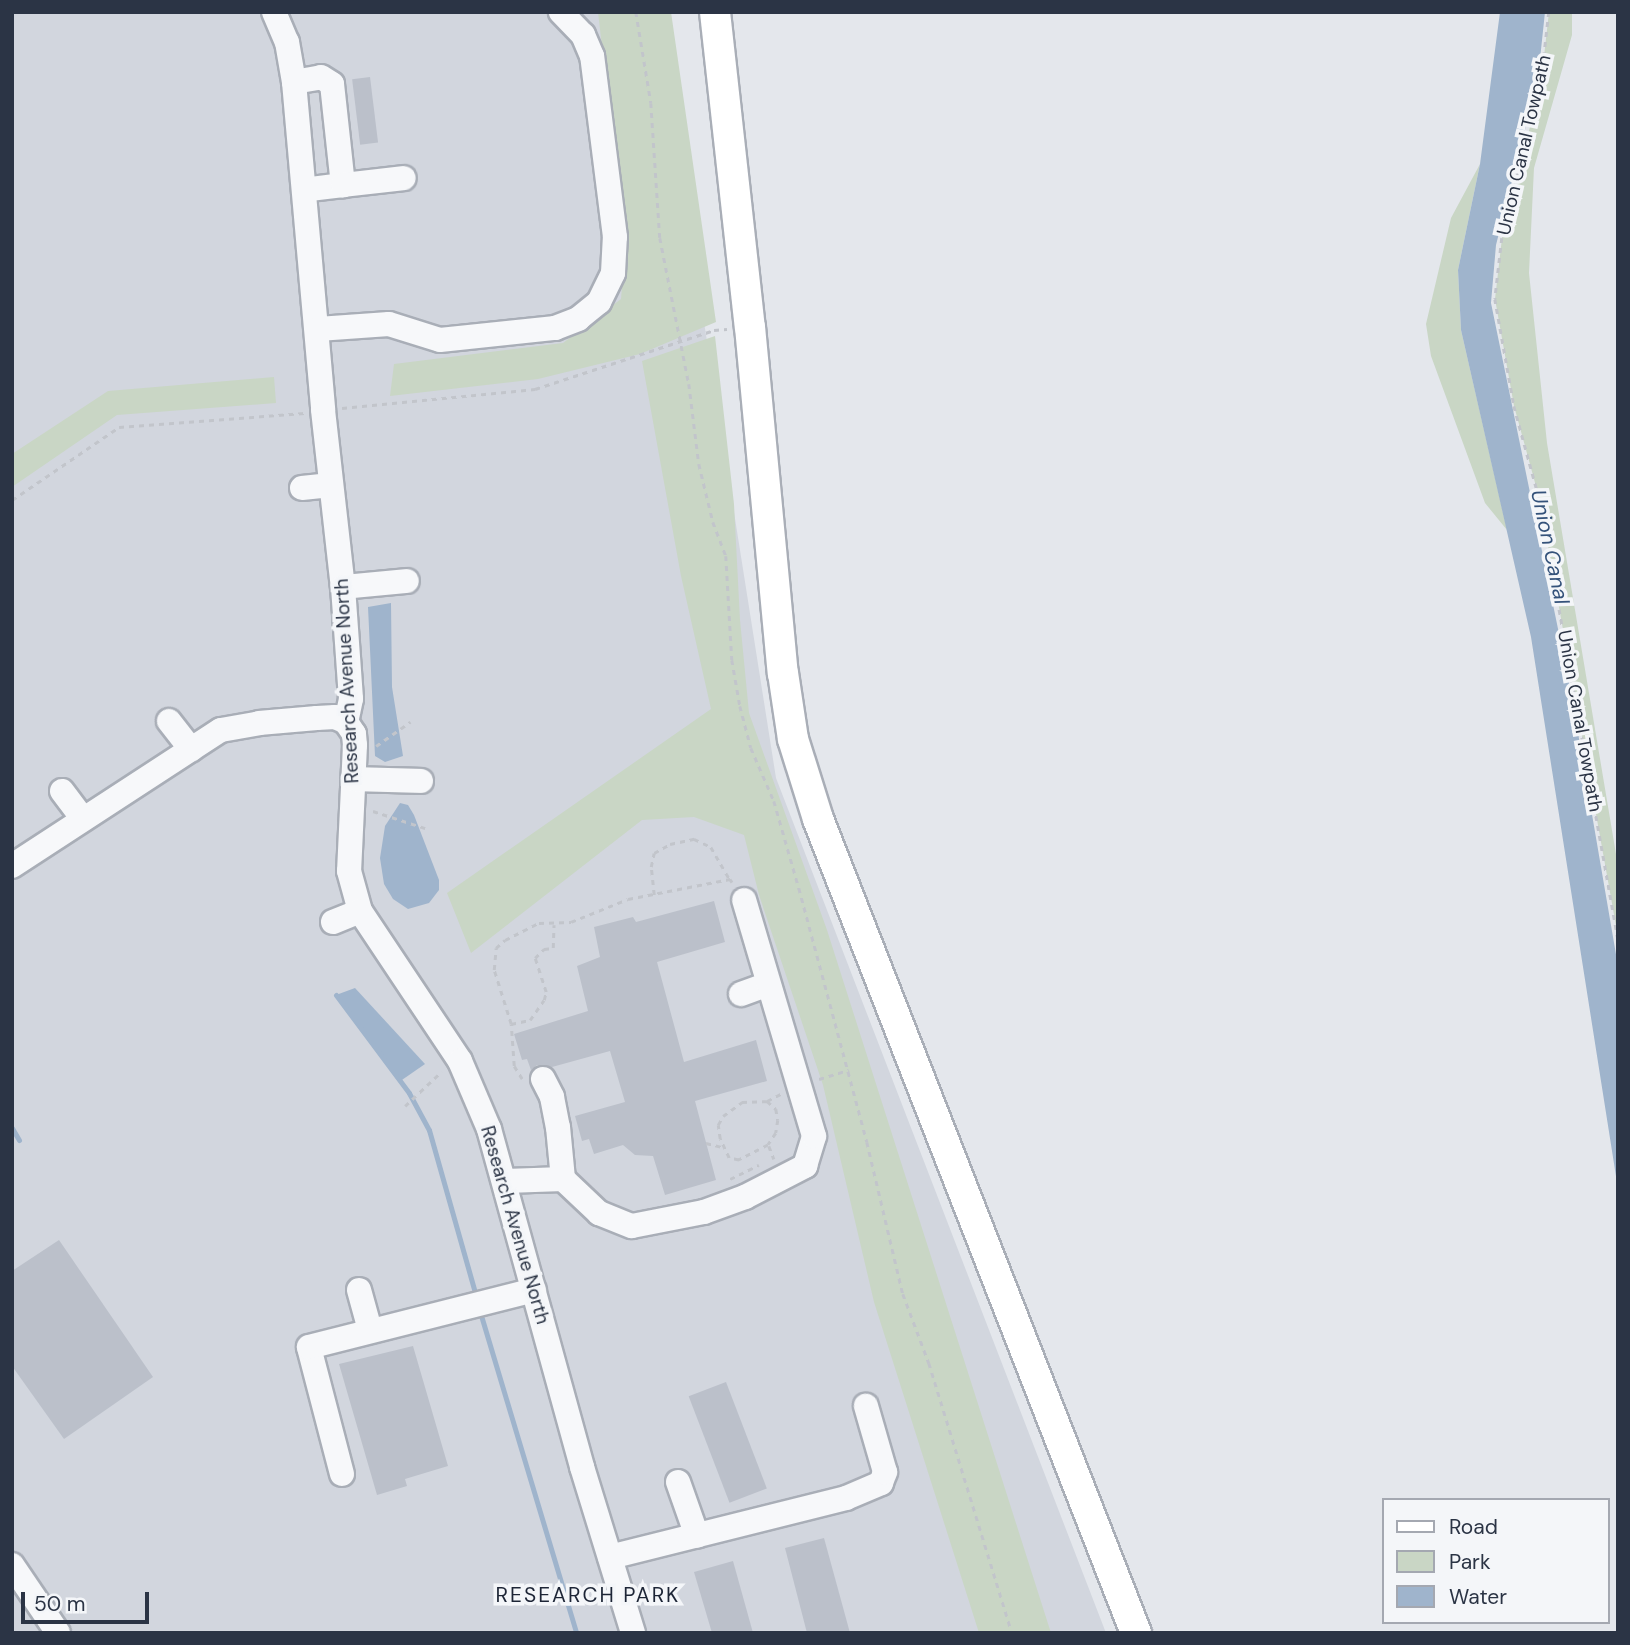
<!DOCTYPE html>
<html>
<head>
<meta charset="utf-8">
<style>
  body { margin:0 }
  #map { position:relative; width:1630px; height:1645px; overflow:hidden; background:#e4e7ec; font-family:"DM Sans",sans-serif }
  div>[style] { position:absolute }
  .built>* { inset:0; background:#d2d6de }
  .green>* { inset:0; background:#c9d6c5 }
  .water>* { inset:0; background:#9fb4cc }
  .stream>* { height:5px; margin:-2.5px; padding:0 2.5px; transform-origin:2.5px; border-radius:2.5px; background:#9fb4cc }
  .building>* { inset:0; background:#bbc0ca; transform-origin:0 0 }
  .path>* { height:2.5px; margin-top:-1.25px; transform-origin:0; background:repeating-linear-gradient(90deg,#c2c5cb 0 5px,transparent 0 10px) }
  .roads { filter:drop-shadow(2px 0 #a9aeb7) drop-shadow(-2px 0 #a9aeb7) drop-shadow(0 2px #a9aeb7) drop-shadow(0 -2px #a9aeb7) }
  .minor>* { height:24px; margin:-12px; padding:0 12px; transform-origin:12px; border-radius:12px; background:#f7f8fa }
  .major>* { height:30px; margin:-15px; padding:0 15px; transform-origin:15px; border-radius:15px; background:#fff }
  span { translate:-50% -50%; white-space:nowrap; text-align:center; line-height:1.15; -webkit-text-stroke:7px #f4f6f9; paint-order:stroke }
  .street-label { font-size:19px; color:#2b3445 }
  .water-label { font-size:21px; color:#34527a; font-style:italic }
  .neighbourhood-label { font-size:21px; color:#1d2536; letter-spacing:2px }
  .frame { position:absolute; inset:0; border:14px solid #2b3445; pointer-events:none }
  .legend { position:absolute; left:1382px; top:1498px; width:228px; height:126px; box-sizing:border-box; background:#f4f6f9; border:2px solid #a4a8b1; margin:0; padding:9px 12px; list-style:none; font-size:21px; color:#2b3445 }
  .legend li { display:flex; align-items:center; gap:14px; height:35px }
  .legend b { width:35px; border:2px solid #a4a8b1 }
  .scale { position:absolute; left:21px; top:1592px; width:128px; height:32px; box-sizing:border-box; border:4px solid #2b3445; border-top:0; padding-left:9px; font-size:21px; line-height:24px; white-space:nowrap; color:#2b3445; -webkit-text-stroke:5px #f4f6f9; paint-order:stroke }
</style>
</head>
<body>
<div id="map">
  <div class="built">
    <i style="clip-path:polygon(12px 12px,655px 12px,776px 778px,1106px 1633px,12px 1633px)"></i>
  </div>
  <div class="green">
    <i style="clip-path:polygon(598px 12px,671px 12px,716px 322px,640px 354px,538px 379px,390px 396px,394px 364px,563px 343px,621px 299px,625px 249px)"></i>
    <i style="clip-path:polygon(1549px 12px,1572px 12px,1572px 35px,1534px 168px,1529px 273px,1547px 443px,1618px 866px,1618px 937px,1540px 501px,1514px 406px,1495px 299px,1502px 238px,1541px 83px)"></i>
    <i style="clip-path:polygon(1480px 164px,1458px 270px,1461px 330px,1507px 530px,1485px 503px,1431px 356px,1426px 324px,1451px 218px)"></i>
    <i style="clip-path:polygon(715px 336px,734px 504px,740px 620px,749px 713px,827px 930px,1051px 1633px,979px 1633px,874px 1302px,823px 1085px,759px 895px,744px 835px,694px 817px,642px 820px,471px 953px,447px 893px,711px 709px,681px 576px,642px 361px)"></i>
    <i style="clip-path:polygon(274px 377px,276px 403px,117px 415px,12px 487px,12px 454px,108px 391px)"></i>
  </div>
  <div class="water">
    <i style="clip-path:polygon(1500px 12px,1545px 12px,1538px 78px,1496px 245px,1491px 303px,1571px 692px,1618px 966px,1618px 1189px,1531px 637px,1461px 330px,1458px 270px,1480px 164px)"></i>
    <i style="clip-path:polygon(391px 603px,392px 687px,403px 756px,385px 762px,375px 756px,368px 607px)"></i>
    <i style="clip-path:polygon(400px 803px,408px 805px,414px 815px,439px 880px,439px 890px,429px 903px,408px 909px,393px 899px,384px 884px,380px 858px,385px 826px)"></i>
    <i style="clip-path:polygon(355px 988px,425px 1064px,399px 1082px,336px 995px)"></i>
  </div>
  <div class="stream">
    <i style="left:336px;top:995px;width:122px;rotate:53.3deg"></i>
    <i style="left:409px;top:1093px;width:42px;rotate:61.6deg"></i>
    <i style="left:429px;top:1130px;width:173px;rotate:74.2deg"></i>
    <i style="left:12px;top:1128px;width:14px;rotate:60deg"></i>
    <i style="left:480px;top:1312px;width:335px;rotate:73.3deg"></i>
  </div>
  <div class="building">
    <i style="left:370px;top:77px;width:66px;height:18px;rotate:83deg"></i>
    <i style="clip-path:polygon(714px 901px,725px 942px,657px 962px,684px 1062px,756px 1040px,767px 1081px,695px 1101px,716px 1180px,665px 1195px,653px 1156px,635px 1155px,623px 1145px,594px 1154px,589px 1139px,582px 1141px,575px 1116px,625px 1102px,610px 1051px,552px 1067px,537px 1065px,531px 1070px,527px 1059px,522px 1060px,514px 1034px,588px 1011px,577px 966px,600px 957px,594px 927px,633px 917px,636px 922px)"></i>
    <i style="clip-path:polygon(59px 1240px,153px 1377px,64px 1439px,12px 1366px,12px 1271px)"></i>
    <i style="clip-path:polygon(413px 1346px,448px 1466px,405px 1479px,407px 1486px,377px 1495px,339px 1364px)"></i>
    <i style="left:726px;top:1382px;width:114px;height:40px;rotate:69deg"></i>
    <i style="clip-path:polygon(824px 1538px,850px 1633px,807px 1633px,785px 1548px)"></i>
    <i style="clip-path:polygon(733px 1561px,753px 1633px,712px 1633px,694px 1572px)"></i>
  </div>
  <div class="path">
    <i style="left:636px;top:12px;width:92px;rotate:80.6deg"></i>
    <i style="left:651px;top:103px;width:135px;rotate:86.2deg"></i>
    <i style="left:660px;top:238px;width:149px;rotate:78.8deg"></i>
    <i style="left:689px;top:384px;width:81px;rotate:82.9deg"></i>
    <i style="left:699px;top:464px;width:60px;rotate:76.4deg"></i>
    <i style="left:713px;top:522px;width:36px;rotate:69deg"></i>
    <i style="left:726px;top:556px;width:104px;rotate:86.7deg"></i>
    <i style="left:732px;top:660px;width:47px;rotate:80.1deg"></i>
    <i style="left:740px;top:706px;width:43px;rotate:75.3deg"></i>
    <i style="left:751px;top:748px;width:58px;rotate:66.5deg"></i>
    <i style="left:774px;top:801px;width:91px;rotate:74deg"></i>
    <i style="left:799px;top:888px;width:263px;rotate:75deg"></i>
    <i style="left:867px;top:1142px;width:156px;rotate:76.7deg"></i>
    <i style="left:903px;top:1294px;width:74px;rotate:69.4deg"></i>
    <i style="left:929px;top:1363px;width:282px;rotate:72.9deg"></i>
    <i style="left:1549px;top:12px;width:71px;rotate:96.4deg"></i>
    <i style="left:1541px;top:83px;width:160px;rotate:104.1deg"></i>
    <i style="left:1502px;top:238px;width:61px;rotate:96.5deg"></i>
    <i style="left:1495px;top:299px;width:109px;rotate:79.9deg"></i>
    <i style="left:1514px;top:406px;width:98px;rotate:74.7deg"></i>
    <i style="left:1540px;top:501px;width:443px;rotate:79.9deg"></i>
    <i style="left:342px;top:408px;width:194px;rotate:-5.6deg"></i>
    <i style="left:535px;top:389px;width:188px;rotate:-18.2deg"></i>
    <i style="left:714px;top:330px;width:13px;rotate:-4deg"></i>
    <i style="left:12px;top:500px;width:130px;rotate:-34.3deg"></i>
    <i style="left:119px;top:427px;width:186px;rotate:-4.3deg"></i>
    <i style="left:376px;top:746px;width:42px;rotate:-35.2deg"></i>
    <i style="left:373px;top:811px;width:55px;rotate:18.1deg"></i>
    <i style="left:654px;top:895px;width:28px;rotate:-96deg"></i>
    <i style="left:651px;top:867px;width:14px;rotate:-78deg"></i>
    <i style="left:654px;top:853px;width:18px;rotate:-29deg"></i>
    <i style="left:670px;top:844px;width:25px;rotate:-12deg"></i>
    <i style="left:694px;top:839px;width:19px;rotate:25deg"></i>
    <i style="left:711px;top:847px;width:36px;rotate:60deg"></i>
    <i style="left:511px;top:1024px;width:19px;rotate:-12deg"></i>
    <i style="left:530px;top:1020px;width:24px;rotate:-55deg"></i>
    <i style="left:544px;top:1000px;width:8px;rotate:-76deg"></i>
    <i style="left:546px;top:992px;width:36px;rotate:-108deg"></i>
    <i style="left:535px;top:958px;width:13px;rotate:-45deg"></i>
    <i style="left:544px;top:949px;width:9px;rotate:-6deg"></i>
    <i style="left:553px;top:948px;width:23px;rotate:-88deg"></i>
    <i style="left:522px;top:1079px;width:15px;rotate:-122deg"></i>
    <i style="left:514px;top:1066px;width:42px;rotate:-94.1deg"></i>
    <i style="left:511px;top:1024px;width:57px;rotate:-107.5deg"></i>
    <i style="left:494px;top:970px;width:22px;rotate:-85deg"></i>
    <i style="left:496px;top:948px;width:12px;rotate:-42deg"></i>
    <i style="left:505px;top:940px;width:38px;rotate:-27deg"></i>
    <i style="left:539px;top:923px;width:32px;rotate:-2deg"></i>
    <i style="left:571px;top:922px;width:61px;rotate:-22deg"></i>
    <i style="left:628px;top:899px;width:104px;rotate:-11.1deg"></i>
    <i style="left:730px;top:879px;width:4px;rotate:56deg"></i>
    <i style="left:819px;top:1079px;width:31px;rotate:-17deg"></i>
    <i style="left:767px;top:1101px;width:12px;rotate:42deg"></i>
    <i style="left:776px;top:1109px;width:11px;rotate:80deg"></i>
    <i style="left:778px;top:1120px;width:13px;rotate:99deg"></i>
    <i style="left:776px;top:1133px;width:14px;rotate:124deg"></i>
    <i style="left:768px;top:1145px;width:33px;rotate:153deg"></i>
    <i style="left:739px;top:1160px;width:10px;rotate:-169deg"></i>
    <i style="left:729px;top:1158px;width:21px;rotate:-115deg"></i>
    <i style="left:720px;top:1139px;width:14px;rotate:-98deg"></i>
    <i style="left:718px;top:1125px;width:10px;rotate:-61deg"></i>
    <i style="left:723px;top:1116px;width:24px;rotate:-36deg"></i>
    <i style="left:742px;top:1102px;width:25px;rotate:-2deg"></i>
    <i style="left:767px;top:1101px;width:16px;rotate:-27deg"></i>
    <i style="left:405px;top:1106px;width:50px;rotate:-43.4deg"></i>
    <i style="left:706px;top:1143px;width:16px;rotate:14deg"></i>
    <i style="left:769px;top:1146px;width:14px;rotate:69deg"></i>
    <i style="left:730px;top:1179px;width:32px;rotate:-26deg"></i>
  </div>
  <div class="roads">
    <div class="minor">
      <i style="left:274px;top:12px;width:33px;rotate:67deg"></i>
      <i style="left:287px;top:42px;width:41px;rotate:80.1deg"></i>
      <i style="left:294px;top:82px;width:329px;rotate:84.9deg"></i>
      <i style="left:323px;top:410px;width:178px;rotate:83.6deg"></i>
      <i style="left:343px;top:587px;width:112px;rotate:85.9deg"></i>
      <i style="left:351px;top:699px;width:24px;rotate:102deg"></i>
      <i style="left:346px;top:722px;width:14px;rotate:56deg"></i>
      <i style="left:354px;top:734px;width:11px;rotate:85deg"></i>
      <i style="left:355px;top:745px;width:126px;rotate:92.7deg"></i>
      <i style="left:349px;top:871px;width:41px;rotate:74.6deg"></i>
      <i style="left:360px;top:911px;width:180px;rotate:56.3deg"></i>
      <i style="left:460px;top:1061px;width:74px;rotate:66.9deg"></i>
      <i style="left:489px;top:1129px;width:351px;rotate:74.6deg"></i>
      <i style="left:582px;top:1467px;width:174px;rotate:72.9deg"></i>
      <i style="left:294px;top:82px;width:27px;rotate:-10deg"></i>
      <i style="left:321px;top:77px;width:13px;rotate:32deg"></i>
      <i style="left:332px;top:84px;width:102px;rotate:83.8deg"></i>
      <i style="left:343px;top:185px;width:38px;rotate:173deg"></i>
      <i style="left:343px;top:185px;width:61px;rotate:-6.5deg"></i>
      <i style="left:318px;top:329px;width:71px;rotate:-4deg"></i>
      <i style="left:389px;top:324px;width:53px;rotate:17.4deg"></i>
      <i style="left:440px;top:340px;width:116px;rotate:-6deg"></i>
      <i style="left:555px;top:328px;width:25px;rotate:-21deg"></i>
      <i style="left:578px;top:319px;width:27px;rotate:-39deg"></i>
      <i style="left:599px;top:302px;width:32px;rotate:-64deg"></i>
      <i style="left:613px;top:273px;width:36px;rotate:-87deg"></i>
      <i style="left:615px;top:237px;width:182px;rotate:-97.2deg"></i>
      <i style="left:592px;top:56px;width:23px;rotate:-113deg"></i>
      <i style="left:583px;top:35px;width:32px;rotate:-134deg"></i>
      <i style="left:302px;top:488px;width:29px;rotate:-6deg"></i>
      <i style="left:343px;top:587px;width:64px;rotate:-5.4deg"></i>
      <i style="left:169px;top:721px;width:36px;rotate:52deg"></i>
      <i style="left:355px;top:779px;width:66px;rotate:1.7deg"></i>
      <i style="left:62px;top:791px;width:35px;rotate:53deg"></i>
      <i style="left:12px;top:866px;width:249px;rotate:-33.1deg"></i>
      <i style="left:221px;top:730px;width:39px;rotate:-10deg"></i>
      <i style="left:259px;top:723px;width:58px;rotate:-4.9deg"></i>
      <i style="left:317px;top:718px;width:18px;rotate:-3deg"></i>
      <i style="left:335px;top:717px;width:12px;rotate:24deg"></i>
      <i style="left:333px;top:922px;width:29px;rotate:-22deg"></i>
      <i style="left:741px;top:994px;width:29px;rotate:-20deg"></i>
      <i style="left:543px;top:1079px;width:20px;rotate:63deg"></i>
      <i style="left:552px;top:1097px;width:31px;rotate:79deg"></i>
      <i style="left:558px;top:1127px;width:52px;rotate:84.5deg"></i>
      <i style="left:506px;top:1181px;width:57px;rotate:-2deg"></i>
      <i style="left:563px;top:1179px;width:50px;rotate:43.4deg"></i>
      <i style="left:599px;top:1213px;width:35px;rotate:22deg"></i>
      <i style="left:632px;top:1226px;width:73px;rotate:-11deg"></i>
      <i style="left:704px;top:1212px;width:44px;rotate:-20.1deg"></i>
      <i style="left:745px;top:1197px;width:68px;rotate:-27.3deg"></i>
      <i style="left:805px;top:1166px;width:31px;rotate:-73deg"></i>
      <i style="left:814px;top:1136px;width:246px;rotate:-106.5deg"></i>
      <i style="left:359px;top:1290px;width:41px;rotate:74.6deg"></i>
      <i style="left:342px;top:1474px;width:131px;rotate:-104.6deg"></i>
      <i style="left:309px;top:1347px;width:232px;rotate:-14.2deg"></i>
      <i style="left:678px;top:1482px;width:57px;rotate:70.6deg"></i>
      <i style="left:610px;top:1557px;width:243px;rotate:-14deg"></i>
      <i style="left:846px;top:1498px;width:38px;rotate:-23deg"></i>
      <i style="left:881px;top:1483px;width:12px;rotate:-70deg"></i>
      <i style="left:885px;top:1472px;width:69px;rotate:-106.1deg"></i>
      <i style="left:12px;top:1565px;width:82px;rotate:55.9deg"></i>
    </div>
    <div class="major">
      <i style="left:715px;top:12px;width:317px;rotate:83.7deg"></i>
      <i style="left:750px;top:327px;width:348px;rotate:84.6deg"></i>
      <i style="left:783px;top:673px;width:67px;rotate:81.4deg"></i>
      <i style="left:793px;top:739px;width:84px;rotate:72.6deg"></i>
      <i style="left:818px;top:819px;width:874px;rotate:68.66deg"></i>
    </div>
  </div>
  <div class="street-label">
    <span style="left:1524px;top:145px;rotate:-77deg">Union Canal Towpath</span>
    <span style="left:347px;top:681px;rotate:-93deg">Research Avenue North</span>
    <span style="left:1580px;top:721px;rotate:80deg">Union Canal Towpath</span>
    <span style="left:515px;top:1225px;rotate:74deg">Research Avenue North</span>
  </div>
  <div class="water-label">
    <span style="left:1550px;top:547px;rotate:78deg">Union Canal</span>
  </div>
  <div class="neighbourhood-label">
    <span style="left:588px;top:1595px">RESEARCH PARK</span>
  </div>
  <div class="frame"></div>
  <ul class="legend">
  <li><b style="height:9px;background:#fff"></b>Road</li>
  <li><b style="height:19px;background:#c9d6c5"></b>Park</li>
  <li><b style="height:19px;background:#9fb4cc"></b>Water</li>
  </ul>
  <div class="scale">50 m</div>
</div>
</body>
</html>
